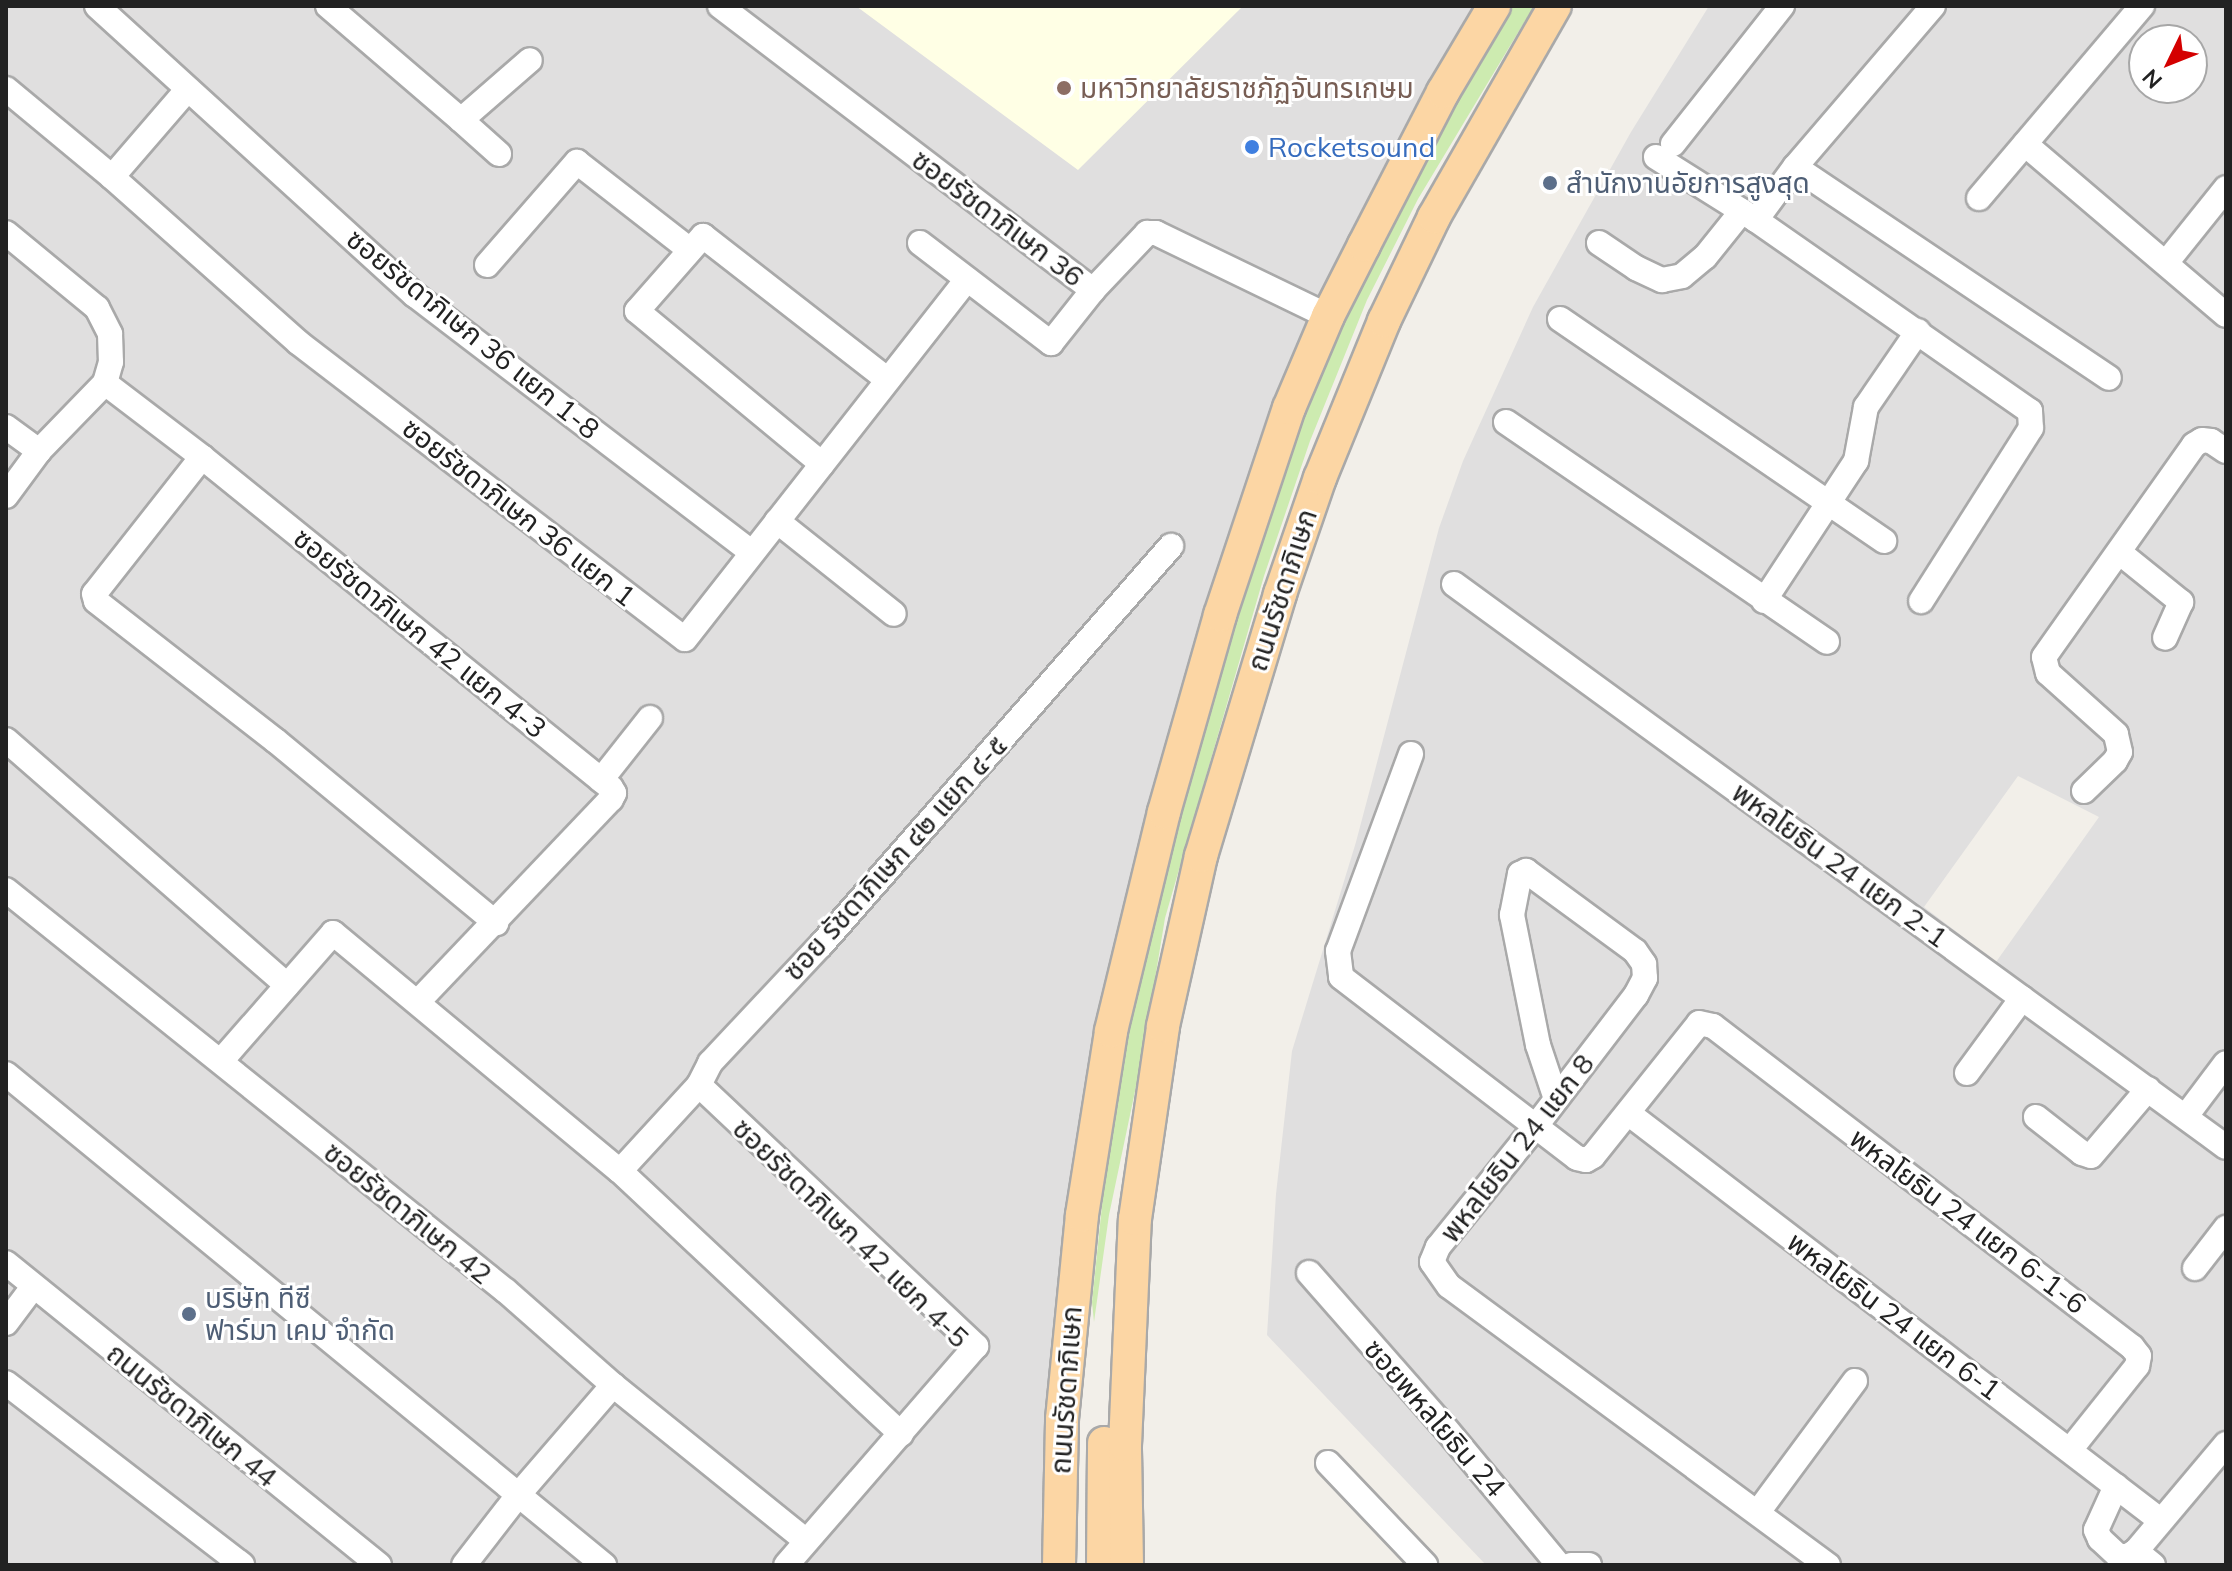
<!DOCTYPE html>
<html>
<head>
<meta charset="utf-8">
<style>
  body { margin:0 }
  #map { position:relative; width:2232px; height:1571px; overflow:hidden; background:#f2efe9; font-family:Mulish,"Noto Sans Thai",sans-serif }
  div>[style] { position:absolute }
  .residential>* { inset:0; background:#e0dfdf }
  .education>* { inset:0; background:#ffffe5 }
  .grass>* { inset:0; background:#cdebb0 }
  .roads { filter:drop-shadow(2px 0 #a9a9a9) drop-shadow(-2px 0 #a9a9a9) drop-shadow(0 2px #a9a9a9) drop-shadow(0 -2px #a9a9a9) }
  .minor>* { height:24px; margin:-12px; padding:0 12px; transform-origin:12px; border-radius:12px; background:#fff }
  .major>* { height:32px; margin:-16px; padding:0 16px; transform-origin:16px; border-radius:16px; background:#fcd6a4 }
  .dots>* { width:22px; height:22px; translate:-50% -50%; box-sizing:border-box; border:4px solid #fff; border-radius:50% }
  span { translate:-50% -50%; white-space:nowrap; text-align:center; line-height:1.15; -webkit-text-stroke:6px #fff; paint-order:stroke }
  .education-label { font-size:28px; color:#785e54 }
  .left { translate:0 -50%; text-align:left }
  .shop-label { font-size:28px; color:#366cbe }
  .service-label { font-size:28px; color:#4e5e75 }
  .street-label { font-size:28px; color:#222 }
  .frame { position:absolute; inset:0; border:8px solid #222; pointer-events:none }
  .north { position:absolute; left:2128px; top:24px; width:80px; height:80px; box-sizing:border-box; background:#fff; border:2px solid #a7a7a7; border-radius:50%; rotate:227deg; font-size:22px; font-weight:700; line-height:32px; text-align:center; color:#222 }
  .north::after { content:''; display:block; margin:auto; width:28px; height:36px; background:#d40000; clip-path:polygon(50% 0,100% 100%,50% 72%,0 100%) }
</style>
</head>
<body>
<div id="map">
  <div class="residential">
    <i style="clip-path:polygon(6px 6px,1479px 6px,1225px 558px,1136px 860px,1090px 1085px,1054px 1565px,6px 1565px)"></i>
    <i style="clip-path:polygon(evenodd,1709px 6px,2226px 6px,2226px 1565px,1486px 1565px,1267px 1335px,1276px 1194px,1292px 1051px,1356px 842px,1439px 528px,1463px 461px,1533px 307px,1631px 132px,1709px 6px,2144px 40px,2192px 40px,2192px 88px,2144px 88px,2144px 40px,1709px 6px,2018px 776px,2099px 817px,1996px 962px,1924px 907px,2018px 776px)"></i>
  </div>
  <div class="education">
    <i style="clip-path:polygon(856px 6px,1243px 6px,1078px 170px)"></i>
  </div>
  <div class="grass">
    <i style="clip-path:polygon(1509px 6px,1534px 6px,1418px 199px,1367px 300px,1310px 441px,1264px 576px,1165px 918px,1142px 1058px,1109px 1215px,1094px 1322px,1092px 1302px,1111px 1119px,1148px 918px,1276px 478px,1370px 256px)"></i>
  </div>
  <div class="roads">
    <div class="minor">
      <i style="left:97px;top:6px;width:430px;rotate:42.3deg"></i>
      <i style="left:415px;top:295px;width:424px;rotate:37.4deg"></i>
      <i style="left:328px;top:6px;width:175px;rotate:40.6deg"></i>
      <i style="left:461px;top:120px;width:91px;rotate:-41deg"></i>
      <i style="left:720px;top:6px;width:469px;rotate:37.3deg"></i>
      <i style="left:6px;top:89px;width:138px;rotate:39.7deg"></i>
      <i style="left:112px;top:177px;width:250px;rotate:41.6deg"></i>
      <i style="left:299px;top:343px;width:486px;rotate:37.5deg"></i>
      <i style="left:685px;top:639px;width:457px;rotate:-51.9deg"></i>
      <i style="left:461px;top:120px;width:51px;rotate:41.8deg"></i>
      <i style="left:1673px;top:144px;width:176px;rotate:-51.7deg"></i>
      <i style="left:2025px;top:144px;width:264px;rotate:40.4deg"></i>
      <i style="left:1656px;top:157px;width:118px;rotate:32.2deg"></i>
      <i style="left:1756px;top:220px;width:66px;rotate:-53.7deg"></i>
      <i style="left:1795px;top:167px;width:212px;rotate:-49.4deg"></i>
      <i style="left:1795px;top:167px;width:378px;rotate:33.9deg"></i>
      <i style="left:112px;top:177px;width:116px;rotate:-49.2deg"></i>
      <i style="left:1979px;top:198px;width:252px;rotate:-49.7deg"></i>
      <i style="left:1756px;top:220px;width:334px;rotate:34.9deg"></i>
      <i style="left:2030px;top:411px;width:17px;rotate:87deg"></i>
      <i style="left:2031px;top:428px;width:205px;rotate:122.4deg"></i>
      <i style="left:6px;top:233px;width:118px;rotate:39.5deg"></i>
      <i style="left:97px;top:308px;width:29px;rotate:63deg"></i>
      <i style="left:110px;top:334px;width:28px;rotate:88deg"></i>
      <i style="left:111px;top:362px;width:22px;rotate:106deg"></i>
      <i style="left:920px;top:243px;width:165px;rotate:37.4deg"></i>
      <i style="left:1051px;top:343px;width:68px;rotate:-51.6deg"></i>
      <i style="left:1093px;top:290px;width:79px;rotate:-46.5deg"></i>
      <i style="left:1147px;top:233px;width:9px"></i>
      <i style="left:1156px;top:233px;width:191px;rotate:25.8deg"></i>
      <i style="left:1599px;top:243px;width:45px;rotate:34deg"></i>
      <i style="left:1636px;top:268px;width:29px;rotate:25deg"></i>
      <i style="left:1662px;top:280px;width:20px;rotate:-11deg"></i>
      <i style="left:1682px;top:276px;width:30px;rotate:-40deg"></i>
      <i style="left:1705px;top:257px;width:59px;rotate:-51.2deg"></i>
      <i style="left:2166px;top:263px;width:96px;rotate:-51.3deg"></i>
      <i style="left:487px;top:265px;width:137px;rotate:-48.9deg"></i>
      <i style="left:577px;top:162px;width:143px;rotate:37.9deg"></i>
      <i style="left:1560px;top:319px;width:393px;rotate:34.4deg"></i>
      <i style="left:1506px;top:422px;width:389px;rotate:34.4deg"></i>
      <i style="left:6px;top:427px;width:41px;rotate:36deg"></i>
      <i style="left:39px;top:451px;width:95px;rotate:-45.9deg"></i>
      <i style="left:105px;top:383px;width:122px;rotate:37.3deg"></i>
      <i style="left:202px;top:457px;width:526px;rotate:38.98deg"></i>
      <i style="left:611px;top:788px;width:6px;rotate:59deg"></i>
      <i style="left:614px;top:793px;width:7px;rotate:117deg"></i>
      <i style="left:611px;top:799px;width:280px;rotate:133.6deg"></i>
      <i style="left:202px;top:457px;width:174px;rotate:128.2deg"></i>
      <i style="left:94px;top:594px;width:7px;rotate:74deg"></i>
      <i style="left:96px;top:601px;width:228px;rotate:37.9deg"></i>
      <i style="left:276px;top:741px;width:286px;rotate:39.6deg"></i>
      <i style="left:822px;top:464px;width:240px;rotate:-140.4deg"></i>
      <i style="left:637px;top:311px;width:100px;rotate:-48.7deg"></i>
      <i style="left:703px;top:236px;width:234px;rotate:37.9deg"></i>
      <i style="left:6px;top:496px;width:56px;rotate:-53.7deg"></i>
      <i style="left:777px;top:521px;width:149px;rotate:38.5deg"></i>
      <i style="left:2119px;top:552px;width:80px;rotate:38.9deg"></i>
      <i style="left:2181px;top:602px;width:39px;rotate:114deg"></i>
      <i style="left:1454px;top:584px;width:955px;rotate:36.1deg"></i>
      <i style="left:1764px;top:601px;width:168px;rotate:-56.7deg"></i>
      <i style="left:1856px;top:461px;width:55px;rotate:-79.5deg"></i>
      <i style="left:1866px;top:407px;width:92px;rotate:-55.6deg"></i>
      <i style="left:6px;top:740px;width:373px;rotate:41.1deg"></i>
      <i style="left:1411px;top:754px;width:210px;rotate:110.3deg"></i>
      <i style="left:1338px;top:951px;width:26px;rotate:83deg"></i>
      <i style="left:1341px;top:977px;width:297px;rotate:37.5deg"></i>
      <i style="left:1577px;top:1158px;width:9px;rotate:13deg"></i>
      <i style="left:1586px;top:1160px;width:8px;rotate:-30deg"></i>
      <i style="left:1593px;top:1156px;width:170px;rotate:-51.4deg"></i>
      <i style="left:1699px;top:1023px;width:14px;rotate:12deg"></i>
      <i style="left:1713px;top:1026px;width:528px;rotate:37.46deg"></i>
      <i style="left:2132px;top:1347px;width:11px;rotate:52deg"></i>
      <i style="left:2139px;top:1356px;width:10px;rotate:101deg"></i>
      <i style="left:2137px;top:1366px;width:107px;rotate:128.6deg"></i>
      <i style="left:601px;top:780px;width:79px;rotate:-51.7deg"></i>
      <i style="left:2084px;top:791px;width:43px;rotate:-44.1deg"></i>
      <i style="left:2115px;top:761px;width:10px;rotate:-61deg"></i>
      <i style="left:2120px;top:752px;width:18px;rotate:-103deg"></i>
      <i style="left:2116px;top:734px;width:91px;rotate:-138.1deg"></i>
      <i style="left:2048px;top:673px;width:16px;rotate:-104deg"></i>
      <i style="left:2044px;top:657px;width:260px;rotate:-54.7deg"></i>
      <i style="left:2194px;top:445px;width:9px;rotate:-32deg"></i>
      <i style="left:2202px;top:440px;width:9px;rotate:6deg"></i>
      <i style="left:2211px;top:441px;width:18px;rotate:34deg"></i>
      <i style="left:6px;top:890px;width:641px;rotate:38.73deg"></i>
      <i style="left:506px;top:1291px;width:142px;rotate:41.3deg"></i>
      <i style="left:613px;top:1385px;width:248px;rotate:38.9deg"></i>
      <i style="left:221px;top:1061px;width:170px;rotate:-48.8deg"></i>
      <i style="left:333px;top:933px;width:373px;rotate:39.7deg"></i>
      <i style="left:620px;top:1171px;width:385px;rotate:43.1deg"></i>
      <i style="left:1967px;top:1073px;width:93px;rotate:-53.7deg"></i>
      <i style="left:6px;top:1074px;width:774px;rotate:39.39deg"></i>
      <i style="left:699px;top:1085px;width:381px;rotate:43.3deg"></i>
      <i style="left:976px;top:1346px;width:290px;rotate:130.9deg"></i>
      <i style="left:1556px;top:1099px;width:57px;rotate:-108.4deg"></i>
      <i style="left:1538px;top:1045px;width:133px;rotate:-101.3deg"></i>
      <i style="left:1512px;top:915px;width:42px;rotate:-79deg"></i>
      <i style="left:1520px;top:874px;width:7px;rotate:-27deg"></i>
      <i style="left:1526px;top:871px;width:135px;rotate:36.3deg"></i>
      <i style="left:1635px;top:951px;width:16px;rotate:55deg"></i>
      <i style="left:1644px;top:964px;width:14px;rotate:86deg"></i>
      <i style="left:1645px;top:978px;width:19px;rotate:118deg"></i>
      <i style="left:1636px;top:995px;width:165px;rotate:127.4deg"></i>
      <i style="left:1536px;top:1126px;width:156px;rotate:129deg"></i>
      <i style="left:1438px;top:1247px;width:16px;rotate:112deg"></i>
      <i style="left:1432px;top:1262px;width:29px;rotate:55deg"></i>
      <i style="left:1449px;top:1286px;width:471px;rotate:36.4deg"></i>
      <i style="left:1628px;top:1113px;width:670px;rotate:37.42deg"></i>
      <i style="left:2186px;top:1116px;width:66px;rotate:-53deg"></i>
      <i style="left:2036px;top:1117px;width:58px;rotate:38deg"></i>
      <i style="left:2082px;top:1153px;width:9px;rotate:18deg"></i>
      <i style="left:2091px;top:1156px;width:88px;rotate:-49.6deg"></i>
      <i style="left:620px;top:1171px;width:117px;rotate:-47.4deg"></i>
      <i style="left:699px;top:1085px;width:25px;rotate:-63deg"></i>
      <i style="left:710px;top:1063px;width:162px;rotate:-46.8deg"></i>
      <i style="left:821px;top:945px;width:531px;rotate:-48.74deg"></i>
      <i style="left:6px;top:1263px;width:480px;rotate:39deg"></i>
      <i style="left:2195px;top:1268px;width:51px;rotate:-52.2deg"></i>
      <i style="left:1309px;top:1273px;width:200px;rotate:48.7deg"></i>
      <i style="left:1441px;top:1423px;width:185px;rotate:50.3deg"></i>
      <i style="left:6px;top:1323px;width:45px;rotate:-53.1deg"></i>
      <i style="left:6px;top:1383px;width:298px;rotate:37.6deg"></i>
      <i style="left:1328px;top:1463px;width:141px;rotate:46.4deg"></i>
      <i style="left:2116px;top:1486px;width:48px;rotate:114.4deg"></i>
      <i style="left:2096px;top:1530px;width:10px;rotate:66deg"></i>
      <i style="left:2100px;top:1539px;width:25px;rotate:43deg"></i>
      <i style="left:2118px;top:1556px;width:10px"></i>
      <i style="left:2128px;top:1556px;width:9px;rotate:-32deg"></i>
      <i style="left:1758px;top:1512px;width:163px;rotate:-53.5deg"></i>
      <i style="left:464px;top:1565px;width:90px;rotate:-52.2deg"></i>
      <i style="left:519px;top:1494px;width:144px;rotate:-49.2deg"></i>
      <i style="left:1571px;top:1565px;width:18px"></i>
      <i style="left:2153px;top:1565px;width:22px;rotate:-141deg"></i>
      <i style="left:2136px;top:1551px;width:140px;rotate:-49.9deg"></i>
    </div>
    <div class="major">
      <i style="left:1059px;top:1565px;width:146px;rotate:-88.8deg"></i>
      <i style="left:1062px;top:1419px;width:205px;rotate:-84.4deg"></i>
      <i style="left:1082px;top:1215px;width:186px;rotate:-81deg"></i>
      <i style="left:1111px;top:1031px;width:225px;rotate:-76.4deg"></i>
      <i style="left:1164px;top:812px;width:205px;rotate:-74.1deg"></i>
      <i style="left:1220px;top:615px;width:218px;rotate:-71.6deg"></i>
      <i style="left:1289px;top:408px;width:100px;rotate:-67deg"></i>
      <i style="left:1328px;top:316px;width:80px;rotate:-63.1deg"></i>
      <i style="left:1364px;top:245px;width:172px;rotate:-62.7deg"></i>
      <i style="left:1443px;top:92px;width:100px;rotate:-59.3deg"></i>
      <i style="left:1103px;top:1565px;width:122px;rotate:-89.5deg"></i>
      <i style="left:1127px;top:1565px;width:120px;rotate:-91deg"></i>
      <i style="left:1125px;top:1445px;width:226px;rotate:-87.5deg"></i>
      <i style="left:1135px;top:1219px;width:195px;rotate:-81.7deg"></i>
      <i style="left:1163px;top:1026px;width:174px;rotate:-77.4deg"></i>
      <i style="left:1201px;top:856px;width:274px;rotate:-73.2deg"></i>
      <i style="left:1280px;top:594px;width:123px;rotate:-71deg"></i>
      <i style="left:1320px;top:478px;width:170px;rotate:-67.8deg"></i>
      <i style="left:1384px;top:321px;width:115px;rotate:-64.3deg"></i>
      <i style="left:1434px;top:217px;width:243px;rotate:-60.2deg"></i>
    </div>
  </div>
  <div class="dots">
    <i style="left:1064px;top:88px;background:#8d6e63"></i>
    <i style="left:1252px;top:147px;background:#3f7fe0"></i>
    <i style="left:1550px;top:183px;background:#5c6f8a"></i>
    <i style="left:189px;top:1314px;background:#5c6f8a"></i>
  </div>
  <div class="education-label">
    <span class="left" style="left:1080px;top:88px">มหาวิทยาลัยราชภัฏจันทรเกษม</span>
  </div>
  <div class="shop-label">
    <span class="left" style="left:1268px;top:147px">Rocketsound</span>
  </div>
  <div class="service-label">
    <span class="left" style="left:1566px;top:183px">สำนักงานอัยการสูงสุด</span>
    <span class="left" style="left:205px;top:1314px">บริษัท ทีซี<br>ฟาร์มา เคม จำกัด</span>
  </div>
  <div class="street-label">
    <span style="left:998px;top:218px;rotate:37deg">ซอยรัชดาภิเษก 36</span>
    <span style="left:473px;top:334px;rotate:39deg">ซอยรัชดาภิเษก 36 แยก 1-8</span>
    <span style="left:519px;top:512px;rotate:38deg">ซอยรัชดาภิเษก 36 แยก 1</span>
    <span style="left:1282px;top:590px;rotate:-72deg">ถนนรัชดาภิเษก</span>
    <span style="left:420px;top:633px;rotate:39deg">ซอยรัชดาภิเษก 42 แยก 4-3</span>
    <span style="left:895px;top:858px;rotate:-48deg">ซอย รัชดาภิเษก ๔๒ แยก ๔-๕</span>
    <span style="left:1840px;top:865px;rotate:36deg">พหลโยธิน 24 แยก 2-1</span>
    <span style="left:1517px;top:1148px;rotate:-52deg">พหลโยธิน 24 แยก 8</span>
    <span style="left:408px;top:1213px;rotate:39deg">ซอยรัชดาภิเษก 42</span>
    <span style="left:1968px;top:1221px;rotate:37deg">พหลโยธิน 24 แยก 6-1-6</span>
    <span style="left:851px;top:1233px;rotate:44deg">ซอยรัชดาภิเษก 42 แยก 4-5</span>
    <span style="left:1894px;top:1316px;rotate:37deg">พหลโยธิน 24 แยก 6-1</span>
    <span style="left:1066px;top:1390px;rotate:-86deg">ถนนรัชดาภิเษก</span>
    <span style="left:192px;top:1415px;rotate:39deg">ถนนรัชดาภิเษก 44</span>
    <span style="left:1435px;top:1418px;rotate:49deg">ซอยพหลโยธิน 24</span>
  </div>
  <div class="frame"></div>
  <div class="north">N</div>
</div>
</body>
</html>
